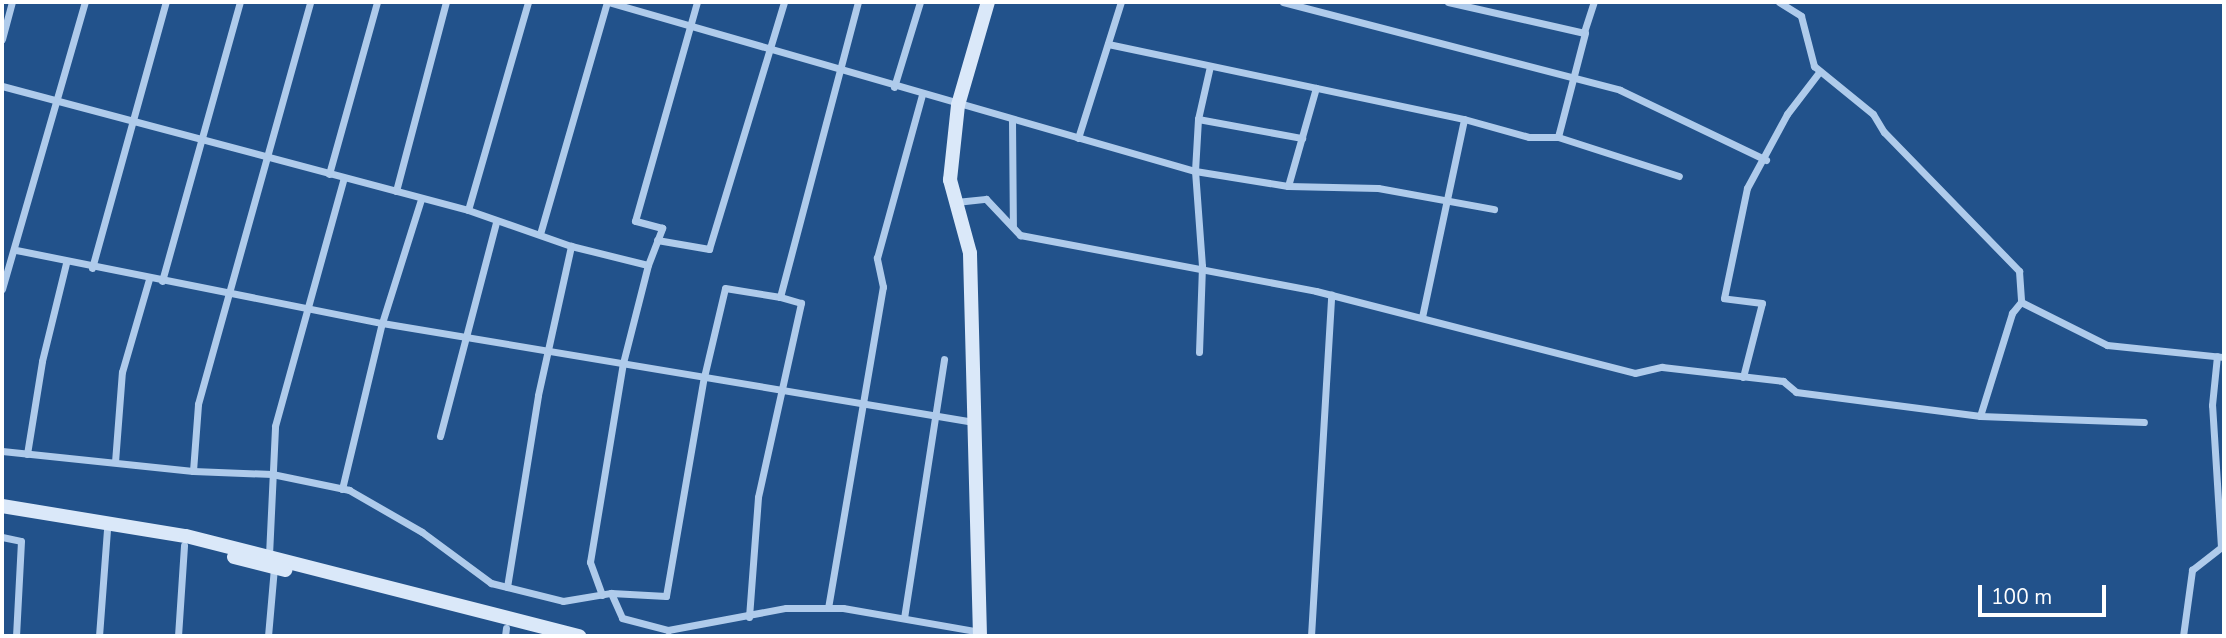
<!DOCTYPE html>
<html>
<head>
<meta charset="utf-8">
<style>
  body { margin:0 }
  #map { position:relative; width:2226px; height:638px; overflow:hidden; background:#22528b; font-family:"Nunito Sans",sans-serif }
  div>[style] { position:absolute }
  .street>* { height:7px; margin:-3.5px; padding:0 3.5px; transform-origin:3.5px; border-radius:3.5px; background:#afcbeb }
  .secondary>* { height:14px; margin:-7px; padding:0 7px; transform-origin:7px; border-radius:7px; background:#dae8f9 }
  span { translate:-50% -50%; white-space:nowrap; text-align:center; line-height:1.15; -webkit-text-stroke:6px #22528b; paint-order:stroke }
  .frame { position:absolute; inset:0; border:4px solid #fff; pointer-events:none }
  .scale { position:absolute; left:1978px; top:585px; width:128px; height:32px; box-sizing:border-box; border:4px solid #fff; border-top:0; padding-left:9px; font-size:21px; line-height:24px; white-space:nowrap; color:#fff; -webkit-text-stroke:5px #22528b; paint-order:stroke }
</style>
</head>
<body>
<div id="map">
  <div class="street">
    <i style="left:608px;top:2px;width:611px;rotate:16.06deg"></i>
    <i style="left:1195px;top:171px;width:94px;rotate:9.2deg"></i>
    <i style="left:1288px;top:186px;width:90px;rotate:1.3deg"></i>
    <i style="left:1378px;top:188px;width:118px;rotate:10.3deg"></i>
    <i style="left:1283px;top:2px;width:348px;rotate:14.6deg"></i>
    <i style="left:1620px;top:90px;width:162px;rotate:25.6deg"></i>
    <i style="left:1448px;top:2px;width:140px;rotate:12.8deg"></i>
    <i style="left:1585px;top:33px;width:107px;rotate:104.6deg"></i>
    <i style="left:1779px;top:2px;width:26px;rotate:32deg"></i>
    <i style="left:1801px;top:16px;width:52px;rotate:75.4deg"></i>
    <i style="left:1814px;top:66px;width:76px;rotate:39.1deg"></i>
    <i style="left:1873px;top:114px;width:21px;rotate:59deg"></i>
    <i style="left:1884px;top:132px;width:194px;rotate:45.8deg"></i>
    <i style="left:2019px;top:271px;width:31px;rotate:86deg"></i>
    <i style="left:2021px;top:302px;width:96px;rotate:26.6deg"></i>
    <i style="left:2107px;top:345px;width:118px;rotate:5.9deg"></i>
    <i style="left:1584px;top:32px;width:32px;rotate:-72deg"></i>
    <i style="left:2px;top:39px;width:38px;rotate:-75deg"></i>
    <i style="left:1108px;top:44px;width:364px;rotate:11.9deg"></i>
    <i style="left:1464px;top:119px;width:67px;rotate:15.5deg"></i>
    <i style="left:1529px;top:137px;width:29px"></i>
    <i style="left:1558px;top:137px;width:127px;rotate:17.9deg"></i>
    <i style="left:2px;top:86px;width:482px;rotate:14.9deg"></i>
    <i style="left:468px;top:210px;width:109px;rotate:19.3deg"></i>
    <i style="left:571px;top:246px;width:79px;rotate:13.9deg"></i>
    <i style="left:894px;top:87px;width:89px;rotate:-73deg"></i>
    <i style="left:1198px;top:119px;width:106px;rotate:10.4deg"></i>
    <i style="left:1012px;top:121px;width:105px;rotate:89.5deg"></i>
    <i style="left:1078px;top:138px;width:143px;rotate:-72.5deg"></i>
    <i style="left:329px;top:174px;width:179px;rotate:-74.4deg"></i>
    <i style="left:1288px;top:186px;width:102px;rotate:-74.1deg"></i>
    <i style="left:396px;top:191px;width:196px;rotate:-75.2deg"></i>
    <i style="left:956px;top:202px;width:30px;rotate:-6deg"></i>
    <i style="left:986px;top:199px;width:50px;rotate:46.6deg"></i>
    <i style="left:1020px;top:235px;width:301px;rotate:10.7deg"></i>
    <i style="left:1316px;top:291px;width:329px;rotate:14.4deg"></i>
    <i style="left:1635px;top:373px;width:28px;rotate:-13deg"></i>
    <i style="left:1662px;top:367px;width:122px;rotate:6.6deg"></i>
    <i style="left:1783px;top:381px;width:17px;rotate:40deg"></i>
    <i style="left:1796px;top:392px;width:186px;rotate:7.4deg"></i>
    <i style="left:1980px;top:416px;width:164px;rotate:2.1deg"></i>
    <i style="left:468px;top:210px;width:216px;rotate:-73.9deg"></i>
    <i style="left:540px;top:234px;width:241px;rotate:-73.9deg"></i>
    <i style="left:657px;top:240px;width:53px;rotate:9.8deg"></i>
    <i style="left:709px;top:249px;width:258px;rotate:-73.1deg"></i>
    <i style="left:16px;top:250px;width:373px;rotate:11.3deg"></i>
    <i style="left:382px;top:323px;width:600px;rotate:9.49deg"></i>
    <i style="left:92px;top:268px;width:276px;rotate:-74.5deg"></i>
    <i style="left:162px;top:281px;width:290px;rotate:-74.4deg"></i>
    <i style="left:2px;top:289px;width:299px;rotate:-73.9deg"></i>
    <i style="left:1422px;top:317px;width:202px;rotate:-78deg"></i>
    <i style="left:1199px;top:352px;width:86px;rotate:-88deg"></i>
    <i style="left:1202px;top:266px;width:95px;rotate:-94.2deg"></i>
    <i style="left:1195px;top:171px;width:52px;rotate:-86.7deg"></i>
    <i style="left:1198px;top:119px;width:54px;rotate:-77.2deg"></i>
    <i style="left:1743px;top:377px;width:76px;rotate:-75.6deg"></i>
    <i style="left:1762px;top:303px;width:38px;rotate:-173deg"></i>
    <i style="left:1724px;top:298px;width:112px;rotate:-78.2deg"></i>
    <i style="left:1747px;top:188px;width:84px;rotate:-61.6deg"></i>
    <i style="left:1787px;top:114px;width:54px;rotate:-52.5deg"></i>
    <i style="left:1980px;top:416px;width:108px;rotate:-72.7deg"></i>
    <i style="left:2012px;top:313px;width:14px;rotate:-51deg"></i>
    <i style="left:440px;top:436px;width:221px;rotate:-75.3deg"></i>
    <i style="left:2px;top:451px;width:192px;rotate:6deg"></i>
    <i style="left:193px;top:471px;width:79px;rotate:2.2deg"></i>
    <i style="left:272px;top:474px;width:79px;rotate:11.7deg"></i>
    <i style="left:349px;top:490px;width:84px;rotate:29.9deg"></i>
    <i style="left:422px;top:532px;width:86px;rotate:36.5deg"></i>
    <i style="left:491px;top:583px;width:74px;rotate:14deg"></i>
    <i style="left:563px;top:601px;width:49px;rotate:-9.5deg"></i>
    <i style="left:611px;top:593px;width:27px;rotate:66deg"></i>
    <i style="left:622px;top:618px;width:48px;rotate:14.6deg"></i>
    <i style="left:668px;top:630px;width:120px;rotate:-10.6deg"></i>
    <i style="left:786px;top:608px;width:57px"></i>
    <i style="left:843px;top:608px;width:139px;rotate:9.9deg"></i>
    <i style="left:27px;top:454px;width:94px;rotate:-80.8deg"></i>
    <i style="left:42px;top:361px;width:101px;rotate:-76.2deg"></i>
    <i style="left:115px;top:462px;width:90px;rotate:-85.6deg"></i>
    <i style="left:122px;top:372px;width:97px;rotate:-73.8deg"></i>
    <i style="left:193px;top:471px;width:67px;rotate:-85.7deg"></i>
    <i style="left:198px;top:404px;width:417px;rotate:-74.4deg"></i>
    <i style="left:342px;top:489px;width:171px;rotate:-76.5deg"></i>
    <i style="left:382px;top:323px;width:130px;rotate:-72.5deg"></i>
    <i style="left:2px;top:537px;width:19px;rotate:12deg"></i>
    <i style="left:21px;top:541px;width:95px;rotate:93deg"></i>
    <i style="left:269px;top:555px;width:129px;rotate:-87.3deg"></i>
    <i style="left:275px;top:426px;width:257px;rotate:-74.5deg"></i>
    <i style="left:507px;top:587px;width:194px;rotate:-80.8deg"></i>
    <i style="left:538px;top:395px;width:153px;rotate:-77.5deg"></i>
    <i style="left:611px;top:593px;width:55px;rotate:3.1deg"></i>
    <i style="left:666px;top:596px;width:222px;rotate:-80.2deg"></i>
    <i style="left:704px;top:377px;width:91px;rotate:-76.7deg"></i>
    <i style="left:725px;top:288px;width:56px;rotate:9.3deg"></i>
    <i style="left:602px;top:595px;width:35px;rotate:-110deg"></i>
    <i style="left:590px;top:562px;width:202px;rotate:-80.6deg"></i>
    <i style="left:623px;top:363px;width:101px;rotate:-75.7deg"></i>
    <i style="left:648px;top:265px;width:40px;rotate:-69deg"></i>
    <i style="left:662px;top:228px;width:28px;rotate:-165deg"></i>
    <i style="left:635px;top:221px;width:228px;rotate:-74.2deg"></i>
    <i style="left:828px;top:608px;width:326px;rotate:-80.3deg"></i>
    <i style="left:883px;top:287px;width:30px;rotate:-102deg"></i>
    <i style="left:877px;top:258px;width:169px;rotate:-74.6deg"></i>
    <i style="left:749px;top:617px;width:120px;rotate:-85.7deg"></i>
    <i style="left:758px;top:497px;width:199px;rotate:-77.5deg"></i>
    <i style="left:801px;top:303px;width:22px;rotate:-164deg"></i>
    <i style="left:780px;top:297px;width:305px;rotate:-75.2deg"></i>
    <i style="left:904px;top:618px;width:262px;rotate:-81.2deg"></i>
    <i style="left:99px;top:636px;width:106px;rotate:-85.7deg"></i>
    <i style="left:178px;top:636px;width:91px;rotate:-86.2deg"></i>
    <i style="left:268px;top:636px;width:69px;rotate:-85deg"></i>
    <i style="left:505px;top:636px;width:8px;rotate:-83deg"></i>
    <i style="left:1311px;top:636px;width:342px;rotate:-86.6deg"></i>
    <i style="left:2183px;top:636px;width:67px;rotate:-82.2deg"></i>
    <i style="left:2192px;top:570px;width:37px;rotate:-38deg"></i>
    <i style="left:2221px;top:547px;width:142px;rotate:-93.6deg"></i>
    <i style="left:2212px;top:405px;width:49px;rotate:-84.2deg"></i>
  </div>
  <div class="secondary">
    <i style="left:2px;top:506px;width:186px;rotate:9.3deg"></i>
    <i style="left:186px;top:536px;width:406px;rotate:14.3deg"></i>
    <i style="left:234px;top:557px;width:53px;rotate:14.3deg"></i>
    <i style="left:980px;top:636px;width:383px;rotate:-91.5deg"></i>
    <i style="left:970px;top:253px;width:76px;rotate:-105.3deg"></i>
    <i style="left:950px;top:180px;width:75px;rotate:-83.9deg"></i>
    <i style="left:958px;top:105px;width:107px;rotate:-73.8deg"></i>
  </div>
  <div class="frame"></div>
  <div class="scale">100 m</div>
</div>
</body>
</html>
